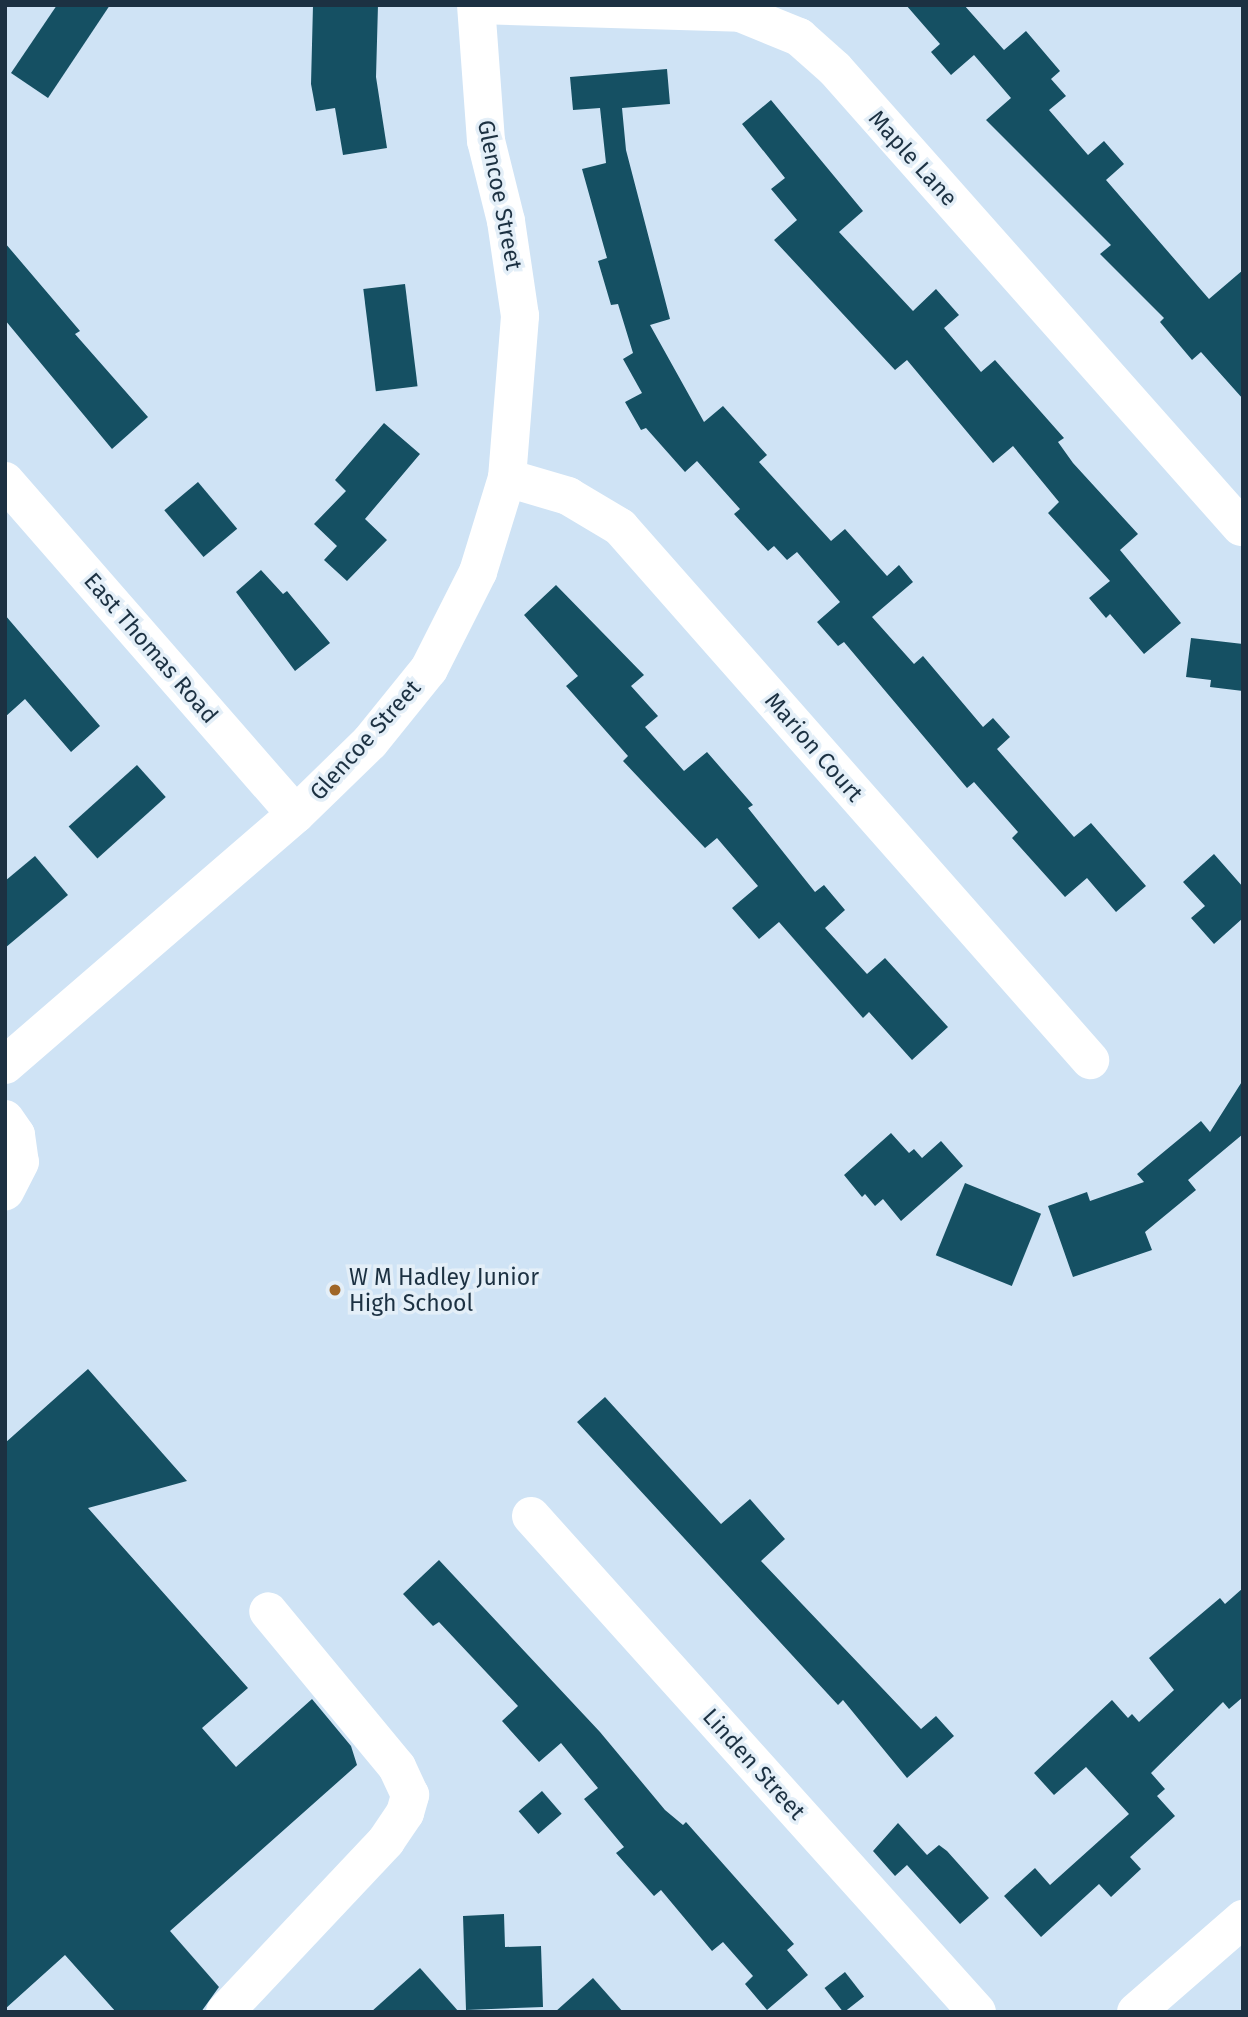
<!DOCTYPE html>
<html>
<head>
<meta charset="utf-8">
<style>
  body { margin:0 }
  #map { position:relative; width:1248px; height:2017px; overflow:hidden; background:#cfe3f5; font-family:"Fira Sans",sans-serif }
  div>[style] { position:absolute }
  .building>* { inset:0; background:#155063; transform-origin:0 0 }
  .minor>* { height:38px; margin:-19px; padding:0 19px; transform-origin:19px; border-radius:19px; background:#fff }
  .dots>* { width:19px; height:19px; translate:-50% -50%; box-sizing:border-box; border:4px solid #e4eff8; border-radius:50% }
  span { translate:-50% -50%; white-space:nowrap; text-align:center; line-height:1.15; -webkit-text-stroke:7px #e4eff8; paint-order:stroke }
  .street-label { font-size:23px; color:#1c3142 }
  .poi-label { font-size:23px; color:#1c3142 }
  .left { translate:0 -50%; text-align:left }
  .frame { position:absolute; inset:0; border:7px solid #1c3142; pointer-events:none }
</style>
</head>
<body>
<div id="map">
  <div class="building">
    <i style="clip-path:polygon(57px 5px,110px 5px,48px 98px,11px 73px)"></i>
    <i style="clip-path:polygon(313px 5px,378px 5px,376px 77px,387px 148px,343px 155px,335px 108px,316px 111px,311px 84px)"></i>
    <i style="clip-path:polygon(906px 5px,964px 5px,1004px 50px,1026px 31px,1060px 71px,1051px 79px,1066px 96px,1049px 110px,1088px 155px,1104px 141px,1124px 164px,1106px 180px,1209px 299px,1243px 270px,1243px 399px,1201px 352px,1192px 360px,1160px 322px,1164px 318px,1100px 254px,1111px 245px,986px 120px,1011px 98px,974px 55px,951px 75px,931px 52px,940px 44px)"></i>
    <i style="clip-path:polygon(667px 69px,670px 104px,622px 108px,626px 150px,670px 319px,650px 325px,704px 422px,723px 406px,767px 455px,759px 462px,831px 541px,845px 529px,887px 576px,899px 565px,913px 582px,872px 617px,914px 664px,923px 656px,983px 727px,993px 718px,1010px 737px,997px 749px,1074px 837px,1091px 823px,1146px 886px,1116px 912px,1087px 878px,1065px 897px,1012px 838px,1018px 832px,974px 782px,967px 788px,844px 642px,838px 646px,817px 622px,840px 602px,797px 552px,787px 560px,774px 546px,768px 551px,734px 514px,740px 509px,697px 461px,685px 472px,646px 428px,641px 430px,625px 402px,642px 393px,623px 359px,633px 353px,618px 304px,611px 305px,598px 261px,607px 258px,582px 169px,606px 163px,600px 108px,573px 110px,570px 77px)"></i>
    <i style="clip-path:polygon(771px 100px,863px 211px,839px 232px,913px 311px,936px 289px,959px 315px,944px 328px,981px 372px,995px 360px,1064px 438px,1058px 442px,1073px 463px,1138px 534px,1120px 550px,1181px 623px,1144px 654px,1110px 614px,1106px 618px,1089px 598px,1110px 581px,1048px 513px,1059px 502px,1013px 446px,993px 463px,907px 360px,895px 370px,774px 240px,797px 220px,771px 189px,785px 178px,742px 124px)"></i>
    <i style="clip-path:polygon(5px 243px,80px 331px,75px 334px,148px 417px,112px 449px,5px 320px)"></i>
    <i style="left:405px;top:284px;width:103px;height:42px;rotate:83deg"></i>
    <i style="clip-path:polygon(384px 423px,420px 454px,365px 519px,387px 540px,347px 581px,324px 560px,337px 546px,314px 524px,346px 491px,335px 480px)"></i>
    <i style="left:198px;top:482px;width:61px;height:44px;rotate:50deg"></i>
    <i style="clip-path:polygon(261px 570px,283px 594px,287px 591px,330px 643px,295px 671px,236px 592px)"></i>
    <i style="clip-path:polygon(556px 585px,644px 675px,631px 686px,658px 716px,645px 727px,684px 771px,707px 752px,753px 805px,748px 808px,815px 892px,824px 885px,845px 910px,825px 928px,867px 974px,885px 958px,948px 1027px,912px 1060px,869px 1012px,863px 1018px,779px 922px,759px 939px,732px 908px,758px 886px,717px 838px,705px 848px,623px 761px,628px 756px,566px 686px,578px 676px,524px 615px)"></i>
    <i style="clip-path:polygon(5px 615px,100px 726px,71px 752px,25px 699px,5px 717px)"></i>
    <i style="clip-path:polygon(1191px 638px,1243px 644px,1243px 691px,1210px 687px,1211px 680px,1186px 677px)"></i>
    <i style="left:137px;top:765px;width:43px;height:92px;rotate:48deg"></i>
    <i style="clip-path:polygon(1214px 854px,1243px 887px,1243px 918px,1214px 944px,1191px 918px,1205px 906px,1183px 882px)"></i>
    <i style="clip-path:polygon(35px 856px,68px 895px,5px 948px,5px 881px)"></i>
    <i style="clip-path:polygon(1243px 1080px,1243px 1134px,1188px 1180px,1196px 1190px,1145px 1232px,1152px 1250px,1073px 1277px,1048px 1206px,1087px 1192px,1090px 1201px,1144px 1182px,1137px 1174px,1201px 1121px,1210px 1132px)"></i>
    <i style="clip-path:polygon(891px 1133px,909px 1153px,914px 1149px,922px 1158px,941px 1141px,963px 1166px,901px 1221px,883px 1199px,875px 1206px,865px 1194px,862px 1197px,844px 1175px)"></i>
    <i style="left:965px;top:1183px;width:82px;height:78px;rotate:22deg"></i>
    <i style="clip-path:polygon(88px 1369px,187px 1481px,88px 1508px,248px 1688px,202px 1728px,236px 1767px,312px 1699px,351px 1746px,357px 1765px,170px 1931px,219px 1987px,201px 2012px,116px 2012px,65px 1955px,5px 2009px,5px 1443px)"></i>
    <i style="clip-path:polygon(605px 1397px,721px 1524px,750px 1499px,785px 1539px,761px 1561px,921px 1729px,936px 1716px,954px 1736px,907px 1778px,843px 1700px,838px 1705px,577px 1422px)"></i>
    <i style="clip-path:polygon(439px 1560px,600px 1732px,665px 1810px,683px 1825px,686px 1822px,794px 1944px,787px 1950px,808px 1975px,767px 2010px,745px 1984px,753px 1976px,723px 1942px,712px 1951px,661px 1890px,654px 1896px,616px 1853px,624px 1847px,584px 1799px,598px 1788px,561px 1743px,539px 1762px,502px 1721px,518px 1706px,439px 1622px,433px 1626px,403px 1594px)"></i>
    <i style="clip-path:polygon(1243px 1588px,1243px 1697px,1229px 1709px,1223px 1702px,1151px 1773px,1165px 1789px,1157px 1796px,1175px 1816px,1130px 1857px,1141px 1869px,1111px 1897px,1099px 1884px,1041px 1937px,1004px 1896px,1035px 1868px,1050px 1885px,1129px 1814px,1086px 1767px,1054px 1795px,1034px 1773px,1112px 1700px,1128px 1718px,1132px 1714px,1139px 1722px,1174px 1690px,1149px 1658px,1220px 1598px,1225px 1604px)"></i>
    <i style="left:542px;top:1791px;width:30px;height:31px;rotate:49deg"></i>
    <i style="clip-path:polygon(898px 1823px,927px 1855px,939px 1845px,947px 1851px,989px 1898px,960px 1924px,907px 1865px,895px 1876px,873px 1851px)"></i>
    <i style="clip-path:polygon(504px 1914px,505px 1947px,541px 1946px,543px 2007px,466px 2010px,463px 1916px)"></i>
    <i style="clip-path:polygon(420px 1968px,459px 2012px,371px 2012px)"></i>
    <i style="left:845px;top:1972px;width:31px;height:26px;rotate:52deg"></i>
    <i style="clip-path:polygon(593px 1978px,623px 2012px,555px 2012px)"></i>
  </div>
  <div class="minor">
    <i style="left:477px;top:5px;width:263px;rotate:1.7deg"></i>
    <i style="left:740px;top:13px;width:64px;rotate:22.1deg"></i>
    <i style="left:799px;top:37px;width:48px;rotate:41.6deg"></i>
    <i style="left:835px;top:69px;width:612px;rotate:48.44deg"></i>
    <i style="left:507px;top:478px;width:64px;rotate:16.4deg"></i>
    <i style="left:568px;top:496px;width:61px;rotate:30.8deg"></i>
    <i style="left:620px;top:527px;width:711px;rotate:48.59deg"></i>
    <i style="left:5px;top:481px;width:442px;rotate:48.9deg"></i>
    <i style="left:5px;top:1065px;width:384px;rotate:-40.8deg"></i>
    <i style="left:296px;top:814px;width:103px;rotate:-44.2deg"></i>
    <i style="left:370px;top:742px;width:94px;rotate:-51.1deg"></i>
    <i style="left:429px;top:669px;width:109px;rotate:-63.2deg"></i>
    <i style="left:478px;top:572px;width:98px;rotate:-72.9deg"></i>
    <i style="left:507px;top:478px;width:163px;rotate:-85.4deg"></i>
    <i style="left:520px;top:316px;width:96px;rotate:-98.4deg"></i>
    <i style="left:506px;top:221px;width:82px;rotate:-104deg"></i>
    <i style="left:486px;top:141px;width:136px;rotate:-94.2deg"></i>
    <i style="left:5px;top:1119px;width:19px;rotate:55deg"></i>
    <i style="left:16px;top:1135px;width:27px;rotate:82deg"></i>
    <i style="left:20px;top:1162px;width:33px;rotate:117deg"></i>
    <i style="left:531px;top:1516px;width:667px;rotate:48.04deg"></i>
    <i style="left:225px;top:2012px;width:235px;rotate:-46.7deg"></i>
    <i style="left:386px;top:1841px;width:34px;rotate:-56deg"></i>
    <i style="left:405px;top:1813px;width:19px;rotate:-74deg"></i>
    <i style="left:410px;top:1795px;width:31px;rotate:-115deg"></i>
    <i style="left:397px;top:1767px;width:202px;rotate:-129.6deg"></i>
    <i style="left:1136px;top:2012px;width:142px;rotate:-41deg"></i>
  </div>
  <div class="dots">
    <i style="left:335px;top:1290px;background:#a06626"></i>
  </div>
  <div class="street-label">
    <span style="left:913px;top:158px;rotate:48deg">Maple Lane</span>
    <span style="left:500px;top:195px;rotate:79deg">Glencoe Street</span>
    <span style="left:151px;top:648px;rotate:49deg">East Thomas Road</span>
    <span style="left:365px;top:740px;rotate:-48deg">Glencoe Street</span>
    <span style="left:814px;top:747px;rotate:49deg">Marion Court</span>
    <span style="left:754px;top:1764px;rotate:48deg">Linden Street</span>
  </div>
  <div class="poi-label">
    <span class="left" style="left:349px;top:1290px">W M Hadley Junior<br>High School</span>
  </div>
  <div class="frame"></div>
</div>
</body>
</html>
